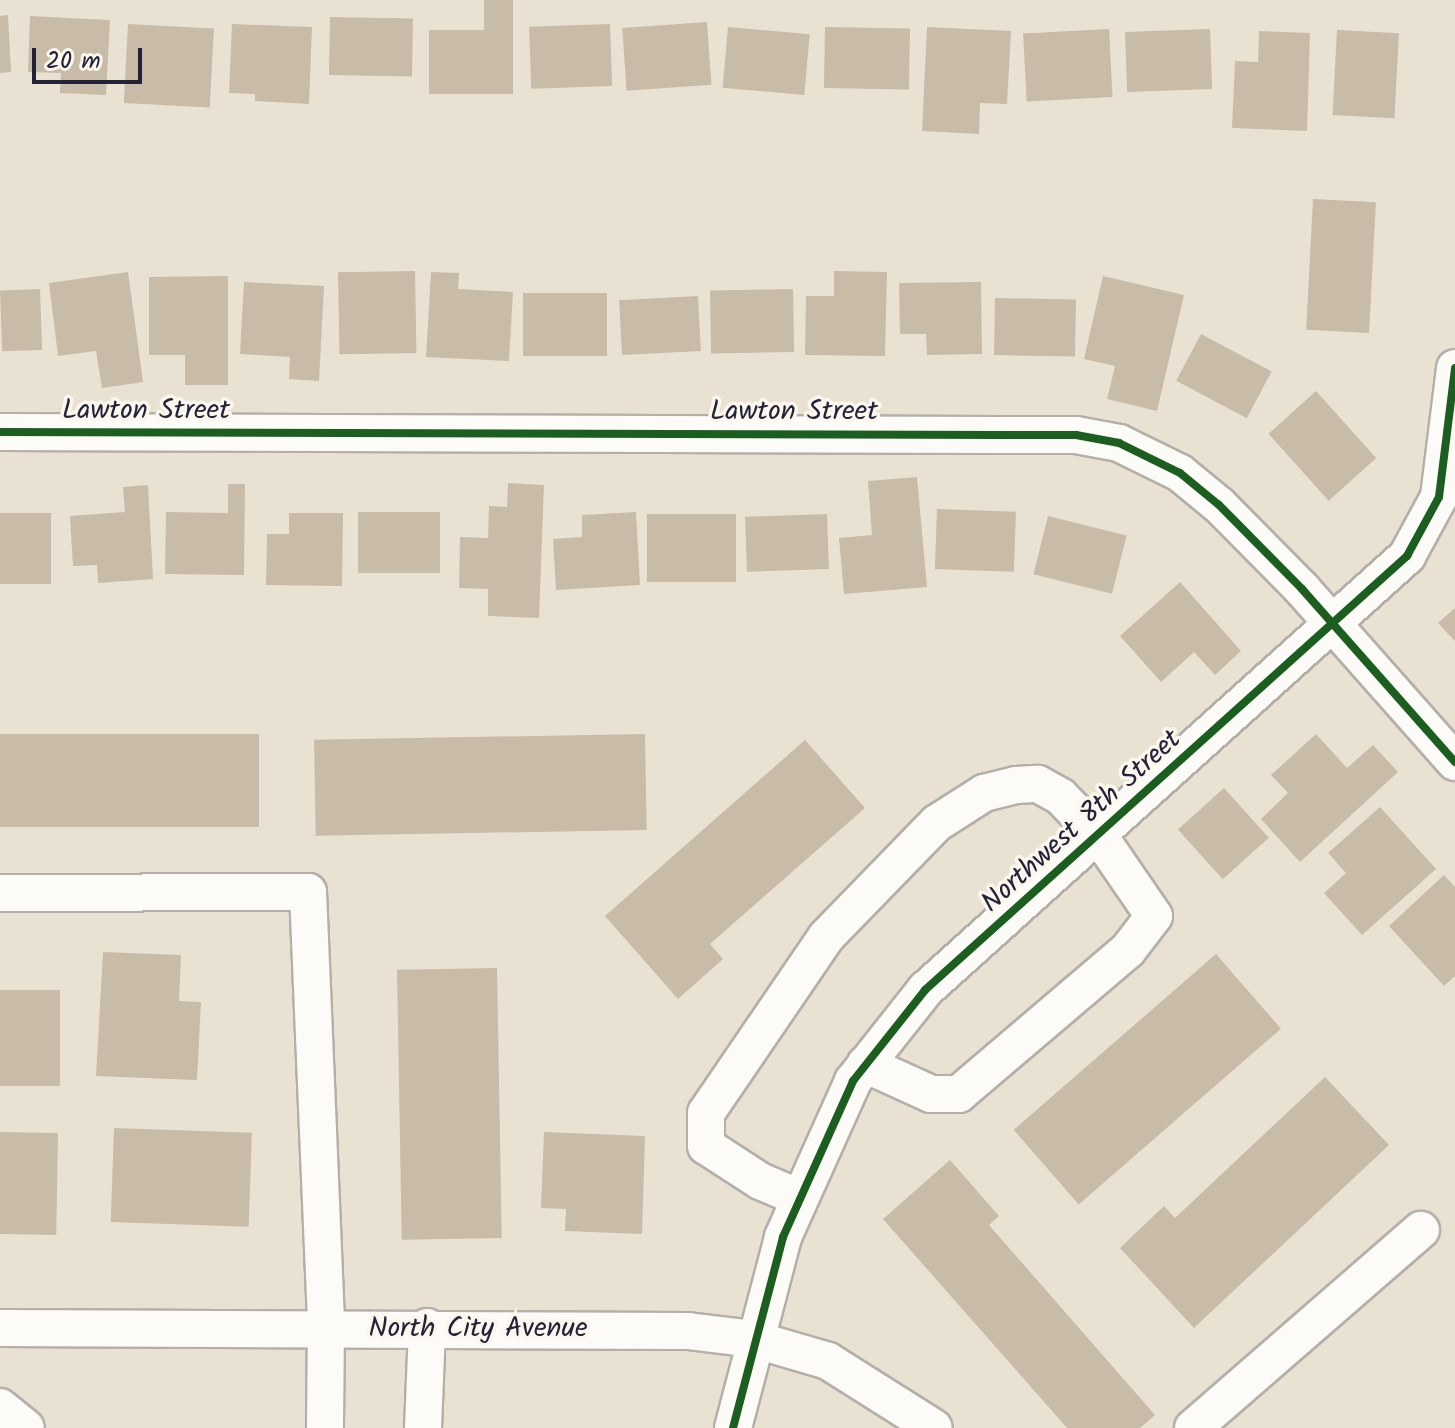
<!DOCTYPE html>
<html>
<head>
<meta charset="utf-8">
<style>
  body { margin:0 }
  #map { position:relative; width:1455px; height:1428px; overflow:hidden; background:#e9e2d3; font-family:Kalam,sans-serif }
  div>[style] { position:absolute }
  .building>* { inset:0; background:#c8bba7; transform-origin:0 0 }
  .roads { filter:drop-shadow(2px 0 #b4afa8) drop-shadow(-2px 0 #b4afa8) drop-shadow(0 2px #b4afa8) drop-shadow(0 -2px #b4afa8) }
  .minor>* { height:36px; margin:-18px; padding:0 18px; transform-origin:18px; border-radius:18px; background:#fcfbf8 }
  .cycleway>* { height:8px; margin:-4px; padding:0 4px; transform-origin:4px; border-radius:4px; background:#1b5e20 }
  span { translate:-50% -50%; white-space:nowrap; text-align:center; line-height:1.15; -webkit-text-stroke:7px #fbf7ec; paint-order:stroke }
  .street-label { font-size:28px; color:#22223b }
  .scale { position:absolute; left:32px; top:48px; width:110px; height:36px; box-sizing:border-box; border:4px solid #22223b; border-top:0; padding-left:10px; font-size:24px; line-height:28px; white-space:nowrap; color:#22223b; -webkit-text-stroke:6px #fbf7ec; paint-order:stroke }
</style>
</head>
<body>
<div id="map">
  <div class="building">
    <i style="clip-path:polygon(484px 0,513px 0,513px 94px,429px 94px,429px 30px,484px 30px)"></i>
    <i style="clip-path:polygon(8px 15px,11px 72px,0 73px,0 16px)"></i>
    <i style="clip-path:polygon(30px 16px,110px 20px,106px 95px,60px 93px,61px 73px,28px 72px)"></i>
    <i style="left:330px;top:17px;width:83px;height:58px;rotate:1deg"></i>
    <i style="left:707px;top:22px;width:63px;height:85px;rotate:86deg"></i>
    <i style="left:128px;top:24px;width:86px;height:79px;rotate:3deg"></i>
    <i style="clip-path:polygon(232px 24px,312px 27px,309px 104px,255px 101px,255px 94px,229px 93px)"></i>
    <i style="left:610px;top:24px;width:62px;height:81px;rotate:88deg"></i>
    <i style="left:728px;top:27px;width:82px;height:61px;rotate:5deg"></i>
    <i style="left:825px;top:27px;width:85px;height:61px;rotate:1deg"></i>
    <i style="clip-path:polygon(927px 27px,1011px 31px,1007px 104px,980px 103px,979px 134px,922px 131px)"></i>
    <i style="left:1109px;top:29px;width:68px;height:86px;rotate:87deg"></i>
    <i style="left:1210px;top:29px;width:60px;height:85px;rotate:88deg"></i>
    <i style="left:1337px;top:30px;width:62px;height:85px;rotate:3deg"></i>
    <i style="clip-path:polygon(1259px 31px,1310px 33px,1307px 131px,1232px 128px,1235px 61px,1258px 62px)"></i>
    <i style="left:1313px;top:199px;width:63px;height:131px;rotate:3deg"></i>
    <i style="left:415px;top:271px;width:82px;height:77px;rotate:89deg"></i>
    <i style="clip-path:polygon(834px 271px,887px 272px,885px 356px,805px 355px,806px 296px,834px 296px)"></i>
    <i style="clip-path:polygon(128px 272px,143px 382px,102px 388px,96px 351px,58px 356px,49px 283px)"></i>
    <i style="clip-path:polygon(431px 272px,459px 273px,458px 289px,513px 292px,509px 361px,426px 357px)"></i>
    <i style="clip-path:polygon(228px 276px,228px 385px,185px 385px,185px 355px,149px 355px,149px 277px)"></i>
    <i style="clip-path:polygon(1103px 276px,1184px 295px,1157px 411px,1107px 399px,1115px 366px,1084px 359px)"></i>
    <i style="clip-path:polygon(244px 282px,324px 286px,319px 381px,289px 379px,290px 357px,240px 354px)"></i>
    <i style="clip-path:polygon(981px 282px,982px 354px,927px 355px,926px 334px,900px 334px,899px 283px)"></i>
    <i style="left:40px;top:289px;width:61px;height:40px;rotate:88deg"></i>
    <i style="left:793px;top:289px;width:63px;height:83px;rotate:89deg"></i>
    <i style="left:523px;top:293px;width:84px;height:63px"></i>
    <i style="left:698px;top:296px;width:55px;height:79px;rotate:87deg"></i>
    <i style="left:995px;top:298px;width:81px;height:57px;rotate:1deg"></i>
    <i style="left:1201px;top:334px;width:80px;height:53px;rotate:28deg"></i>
    <i style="left:1316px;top:391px;width:90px;height:64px;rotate:48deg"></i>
    <i style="clip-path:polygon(917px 477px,927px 587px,844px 594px,839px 538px,872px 535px,868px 481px)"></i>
    <i style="clip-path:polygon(508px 483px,544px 485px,539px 618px,488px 616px,488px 589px,459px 588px,460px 537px,488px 538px,489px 506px,507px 507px)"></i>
    <i style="clip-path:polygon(228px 484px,245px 484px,244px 575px,165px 574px,166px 512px,228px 513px)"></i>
    <i style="clip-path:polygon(148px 485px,153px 579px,98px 583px,97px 565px,73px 566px,70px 516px,125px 512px,123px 487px)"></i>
    <i style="left:937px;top:509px;width:79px;height:60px;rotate:2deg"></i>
    <i style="left:358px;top:512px;width:82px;height:61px"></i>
    <i style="clip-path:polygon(636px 512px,640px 585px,556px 590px,553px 539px,582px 537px,582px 515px)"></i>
    <i style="left:0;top:513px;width:51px;height:71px"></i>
    <i style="clip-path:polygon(289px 513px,343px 513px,342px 586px,266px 585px,267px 534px,289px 534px)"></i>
    <i style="left:647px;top:514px;width:89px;height:68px"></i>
    <i style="left:827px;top:514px;width:55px;height:82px;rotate:88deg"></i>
    <i style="left:1048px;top:516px;width:81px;height:60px;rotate:14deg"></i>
    <i style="clip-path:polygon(1180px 582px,1241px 651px,1215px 675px,1194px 652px,1161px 682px,1120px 636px)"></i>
    <i style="clip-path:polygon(1455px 608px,1455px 641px,1438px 623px)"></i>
    <i style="left:0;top:734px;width:259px;height:93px"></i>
    <i style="left:645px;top:734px;width:96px;height:331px;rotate:89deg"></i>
    <i style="clip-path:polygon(1316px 734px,1347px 768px,1373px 745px,1398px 772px,1300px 862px,1261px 819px,1288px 793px,1271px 775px)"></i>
    <i style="clip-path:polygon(805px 740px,865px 808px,710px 944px,723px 959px,678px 999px,605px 916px)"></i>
    <i style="left:1224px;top:788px;width:67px;height:62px;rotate:48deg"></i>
    <i style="clip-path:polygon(1380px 807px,1436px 869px,1362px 935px,1324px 893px,1346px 873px,1328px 853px)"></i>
    <i style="clip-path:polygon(1444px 875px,1455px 887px,1455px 976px,1444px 986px,1389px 926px)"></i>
    <i style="clip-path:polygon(103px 952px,181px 955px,179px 1001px,201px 1002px,197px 1080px,96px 1076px)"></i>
    <i style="left:1216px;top:954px;width:99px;height:268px;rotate:49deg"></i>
    <i style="left:497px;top:968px;width:270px;height:100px;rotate:89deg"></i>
    <i style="left:0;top:990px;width:60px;height:96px"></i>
    <i style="clip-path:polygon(1325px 1077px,1389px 1145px,1194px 1328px,1120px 1248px,1164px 1206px,1175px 1218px)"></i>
    <i style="left:114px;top:1128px;width:138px;height:94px;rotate:2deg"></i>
    <i style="left:0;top:1132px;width:58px;height:102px;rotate:1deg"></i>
    <i style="clip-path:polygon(544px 1132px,645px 1136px,642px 1234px,565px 1231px,566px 1209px,541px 1208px)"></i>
    <i style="clip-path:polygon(950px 1160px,999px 1216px,989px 1225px,1155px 1415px,1140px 1428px,1067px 1428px,883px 1219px)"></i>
  </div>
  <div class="roads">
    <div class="minor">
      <i style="left:0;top:432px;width:999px;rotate:0.17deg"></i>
      <i style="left:999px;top:435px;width:77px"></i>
      <i style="left:1076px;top:435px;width:44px;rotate:10.5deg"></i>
      <i style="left:1119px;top:443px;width:68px;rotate:26.2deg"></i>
      <i style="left:1180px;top:473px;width:50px;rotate:39.4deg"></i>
      <i style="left:1219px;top:505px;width:118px;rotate:45.3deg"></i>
      <i style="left:1302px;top:589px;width:231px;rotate:48.5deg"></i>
      <i style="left:0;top:893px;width:308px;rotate:-0.2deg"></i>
      <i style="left:308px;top:892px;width:436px;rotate:87.6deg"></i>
      <i style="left:326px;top:1328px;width:100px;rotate:90.6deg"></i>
      <i style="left:800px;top:1198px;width:43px;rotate:-157deg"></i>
      <i style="left:760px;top:1181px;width:64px;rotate:-147.1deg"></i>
      <i style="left:706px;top:1146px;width:33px;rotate:-90deg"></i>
      <i style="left:706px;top:1113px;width:213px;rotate:-55.7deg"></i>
      <i style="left:826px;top:937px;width:159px;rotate:-45.8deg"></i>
      <i style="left:937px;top:823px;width:56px;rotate:-32.6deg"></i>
      <i style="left:984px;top:793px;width:33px;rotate:-14deg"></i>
      <i style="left:1016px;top:785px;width:22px;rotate:-3deg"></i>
      <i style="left:1038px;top:784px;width:26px;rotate:29deg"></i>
      <i style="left:1061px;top:797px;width:54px;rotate:45.7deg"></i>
      <i style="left:1099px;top:836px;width:97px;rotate:55.5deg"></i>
      <i style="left:1154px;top:916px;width:43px;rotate:127.4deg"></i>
      <i style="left:1128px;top:950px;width:222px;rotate:139.6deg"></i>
      <i style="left:959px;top:1094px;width:28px;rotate:180deg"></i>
      <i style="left:931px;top:1094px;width:72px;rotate:-155.6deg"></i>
      <i style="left:0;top:1328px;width:688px;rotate:0.25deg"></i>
      <i style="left:688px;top:1331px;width:65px;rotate:7deg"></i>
      <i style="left:753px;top:1339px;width:78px;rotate:16.3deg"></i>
      <i style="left:828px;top:1361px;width:125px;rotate:32.3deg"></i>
      <i style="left:0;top:1407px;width:33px;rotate:39deg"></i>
      <i style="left:423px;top:1428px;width:101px;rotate:-87.7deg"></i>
      <i style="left:733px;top:1428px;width:197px;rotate:-75.3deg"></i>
      <i style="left:783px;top:1237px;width:171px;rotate:-65.8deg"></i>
      <i style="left:853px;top:1081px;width:116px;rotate:-51.6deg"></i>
      <i style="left:925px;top:990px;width:649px;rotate:-42deg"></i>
      <i style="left:1407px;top:556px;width:67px;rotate:-61.5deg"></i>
      <i style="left:1439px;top:497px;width:130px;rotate:-82.9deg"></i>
      <i style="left:1193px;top:1428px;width:302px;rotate:-41deg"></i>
    </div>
  </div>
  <div class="cycleway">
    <i style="left:0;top:432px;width:999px;rotate:0.17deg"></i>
    <i style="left:999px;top:435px;width:77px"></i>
    <i style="left:1076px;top:435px;width:44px;rotate:10.5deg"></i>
    <i style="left:1119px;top:443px;width:68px;rotate:26.2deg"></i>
    <i style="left:1180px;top:473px;width:50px;rotate:39.4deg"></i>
    <i style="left:1219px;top:505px;width:118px;rotate:45.3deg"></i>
    <i style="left:1302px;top:589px;width:231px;rotate:48.5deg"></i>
    <i style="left:733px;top:1428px;width:197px;rotate:-75.3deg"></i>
    <i style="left:783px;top:1237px;width:171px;rotate:-65.8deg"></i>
    <i style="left:853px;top:1081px;width:116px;rotate:-51.6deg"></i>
    <i style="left:925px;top:990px;width:649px;rotate:-42deg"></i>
    <i style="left:1407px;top:556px;width:67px;rotate:-61.5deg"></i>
    <i style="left:1439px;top:497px;width:130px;rotate:-82.9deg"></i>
  </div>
  <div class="street-label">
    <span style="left:146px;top:411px">Lawton Street</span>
    <span style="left:794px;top:412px">Lawton Street</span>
    <span style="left:1082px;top:822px;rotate:-42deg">Northwest 8th Street</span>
    <span style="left:478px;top:1329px">North City Avenue</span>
  </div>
  <div class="scale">20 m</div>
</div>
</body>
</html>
